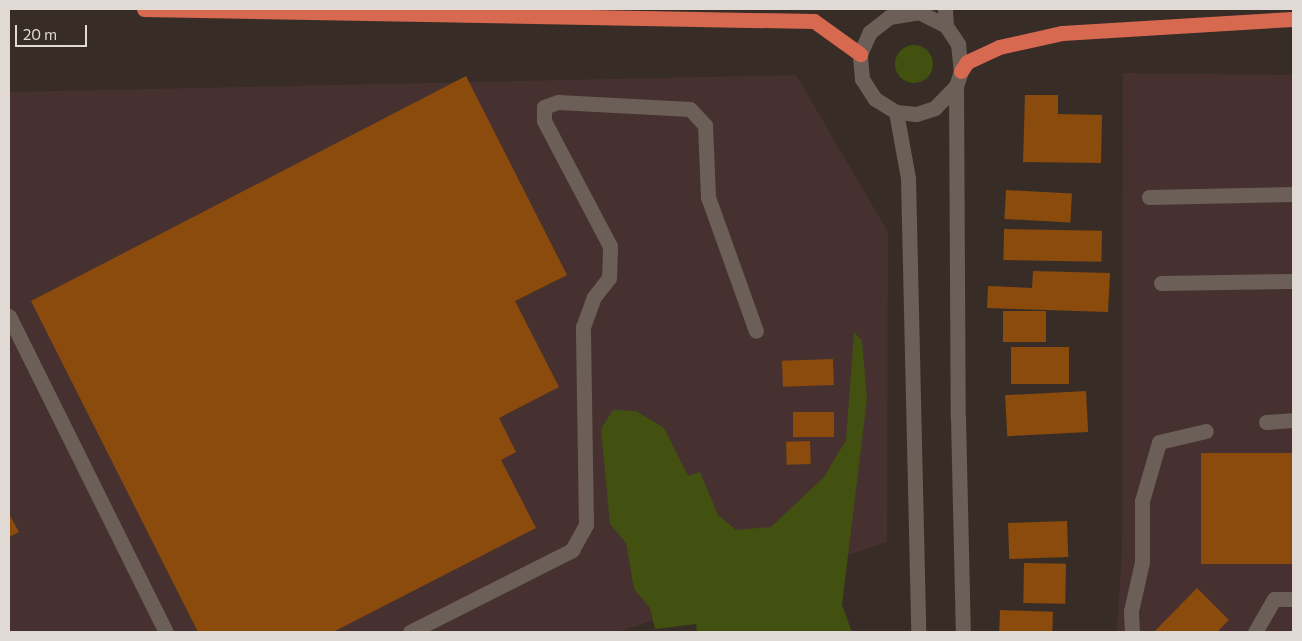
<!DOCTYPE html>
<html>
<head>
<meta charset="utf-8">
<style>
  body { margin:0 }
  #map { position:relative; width:1302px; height:641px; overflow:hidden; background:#382d26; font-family:Commissioner,sans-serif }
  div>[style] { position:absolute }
  .industrial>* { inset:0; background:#463130 }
  .green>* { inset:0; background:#425010 }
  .round { border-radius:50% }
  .building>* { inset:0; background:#8b4b0c; transform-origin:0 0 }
  .minor>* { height:15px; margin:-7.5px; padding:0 7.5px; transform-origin:7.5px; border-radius:7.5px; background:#6b5f57 }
  .highway>* { height:15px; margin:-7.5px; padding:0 7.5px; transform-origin:7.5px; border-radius:7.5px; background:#d86951 }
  span { translate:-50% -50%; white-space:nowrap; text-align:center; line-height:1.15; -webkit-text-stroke:4px #382d26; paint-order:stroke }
  .frame { position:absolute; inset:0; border:10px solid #e0d9d4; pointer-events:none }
  .scale { position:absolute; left:15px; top:25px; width:72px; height:22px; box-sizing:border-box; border:2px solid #e0d9d4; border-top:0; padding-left:6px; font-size:15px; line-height:18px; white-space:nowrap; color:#e0d9d4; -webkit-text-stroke:4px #382d26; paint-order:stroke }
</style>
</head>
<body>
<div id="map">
  <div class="industrial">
    <i style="clip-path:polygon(1123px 73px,1293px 75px,1293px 632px,1117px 632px,1122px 551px)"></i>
    <i style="clip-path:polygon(796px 75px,888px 232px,887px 542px,618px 632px,9px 632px,9px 92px)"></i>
  </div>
  <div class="green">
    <i class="round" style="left:895px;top:45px;width:38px;height:38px"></i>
    <i style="clip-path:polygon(854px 332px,862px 341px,867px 399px,842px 605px,852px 632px,697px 632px,696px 624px,655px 629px,650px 608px,634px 589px,626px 543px,610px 524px,601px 429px,613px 410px,636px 411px,664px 428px,688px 476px,700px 472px,718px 515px,736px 530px,771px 527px,824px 477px,846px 440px)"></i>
  </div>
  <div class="building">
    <i style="clip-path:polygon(466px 76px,567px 275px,515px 301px,559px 387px,499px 418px,516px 452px,501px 460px,536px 528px,333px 632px,198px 632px,31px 301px)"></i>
    <i style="clip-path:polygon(1025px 95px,1058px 95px,1058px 114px,1102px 115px,1101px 163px,1023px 162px)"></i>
    <i style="left:1006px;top:190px;width:66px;height:29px;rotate:3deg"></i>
    <i style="left:1004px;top:229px;width:98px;height:31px;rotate:1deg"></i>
    <i style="clip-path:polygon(1033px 271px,1110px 273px,1108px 312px,987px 308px,988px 286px,1032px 288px)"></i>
    <i style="left:1003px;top:311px;width:43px;height:31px"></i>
    <i style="left:1011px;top:347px;width:58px;height:37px"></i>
    <i style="left:833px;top:359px;width:26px;height:51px;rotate:88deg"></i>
    <i style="left:1086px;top:391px;width:41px;height:81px;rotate:87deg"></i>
    <i style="left:834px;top:412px;width:25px;height:41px;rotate:90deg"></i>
    <i style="left:810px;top:441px;width:23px;height:24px;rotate:88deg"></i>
    <i style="left:1293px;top:453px;width:111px;height:92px;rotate:90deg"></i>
    <i style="clip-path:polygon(9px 514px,19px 532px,9px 537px)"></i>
    <i style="left:1067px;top:521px;width:36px;height:59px;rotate:88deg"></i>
    <i style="left:1024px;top:563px;width:42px;height:40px;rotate:1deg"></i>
    <i style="clip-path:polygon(1197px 588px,1229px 620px,1217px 632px,1154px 632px)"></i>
    <i style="left:1000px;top:610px;width:53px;height:22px;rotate:2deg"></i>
  </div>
  <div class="minor">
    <i style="left:945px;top:9px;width:17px;rotate:87deg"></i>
    <i style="left:956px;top:86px;width:30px;rotate:134deg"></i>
    <i style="left:935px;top:108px;width:20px;rotate:162deg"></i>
    <i style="left:916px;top:114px;width:20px;rotate:-174deg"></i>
    <i style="left:896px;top:112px;width:25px;rotate:-148deg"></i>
    <i style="left:875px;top:99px;width:24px;rotate:-123deg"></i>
    <i style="left:862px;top:79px;width:25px;rotate:-95deg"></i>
    <i style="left:860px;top:54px;width:24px;rotate:-66deg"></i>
    <i style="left:870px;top:32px;width:24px;rotate:-38deg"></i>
    <i style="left:889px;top:17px;width:30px;rotate:-9deg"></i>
    <i style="left:919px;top:12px;width:30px;rotate:27deg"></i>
    <i style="left:946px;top:26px;width:22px;rotate:56deg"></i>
    <i style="left:958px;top:44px;width:27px;rotate:84deg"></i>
    <i style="left:961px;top:71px;width:16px;rotate:108deg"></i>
    <i style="left:956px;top:86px;width:332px;rotate:89.7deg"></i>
    <i style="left:958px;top:418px;width:214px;rotate:88.7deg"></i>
    <i style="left:896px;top:112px;width:67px;rotate:79.7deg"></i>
    <i style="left:908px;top:178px;width:454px;rotate:88.7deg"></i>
    <i style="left:1149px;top:197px;width:144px;rotate:-1.2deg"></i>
    <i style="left:1161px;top:283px;width:132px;rotate:-0.9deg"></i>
    <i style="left:9px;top:316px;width:353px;rotate:63.6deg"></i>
    <i style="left:1266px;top:422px;width:27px;rotate:-4deg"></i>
    <i style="left:410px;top:632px;width:182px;rotate:-26.8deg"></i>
    <i style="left:572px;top:550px;width:29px;rotate:-61deg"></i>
    <i style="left:586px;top:525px;width:198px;rotate:-90.9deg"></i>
    <i style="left:583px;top:327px;width:32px;rotate:-70deg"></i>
    <i style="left:594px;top:297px;width:24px;rotate:-52deg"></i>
    <i style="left:609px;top:278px;width:32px;rotate:-88deg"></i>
    <i style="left:610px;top:246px;width:141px;rotate:-117.8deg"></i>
    <i style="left:544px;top:121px;width:14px;rotate:-90deg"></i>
    <i style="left:544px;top:107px;width:15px;rotate:-20deg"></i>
    <i style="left:558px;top:102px;width:132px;rotate:3deg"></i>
    <i style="left:690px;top:109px;width:22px;rotate:47deg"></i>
    <i style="left:705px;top:125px;width:72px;rotate:87.6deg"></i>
    <i style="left:708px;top:197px;width:142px;rotate:70.3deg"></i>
    <i style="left:1132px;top:632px;width:21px;rotate:-93deg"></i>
    <i style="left:1131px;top:611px;width:50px;rotate:-77.3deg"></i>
    <i style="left:1142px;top:562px;width:61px;rotate:-90deg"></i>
    <i style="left:1142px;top:501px;width:61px;rotate:-73.9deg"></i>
    <i style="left:1159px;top:442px;width:48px;rotate:-13.2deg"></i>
    <i style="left:1255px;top:632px;width:38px;rotate:-60deg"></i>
    <i style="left:1274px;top:599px;width:19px"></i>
  </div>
  <div class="highway">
    <i style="left:144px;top:9px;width:670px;rotate:1.03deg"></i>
    <i style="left:814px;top:21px;width:57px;rotate:35.7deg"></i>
    <i style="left:961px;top:71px;width:11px;rotate:-56deg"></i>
    <i style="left:967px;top:62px;width:35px;rotate:-25deg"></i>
    <i style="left:999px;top:47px;width:65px;rotate:-12.5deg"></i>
    <i style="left:1062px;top:33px;width:231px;rotate:-3.5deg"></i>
  </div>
  <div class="frame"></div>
  <div class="scale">20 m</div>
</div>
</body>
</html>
